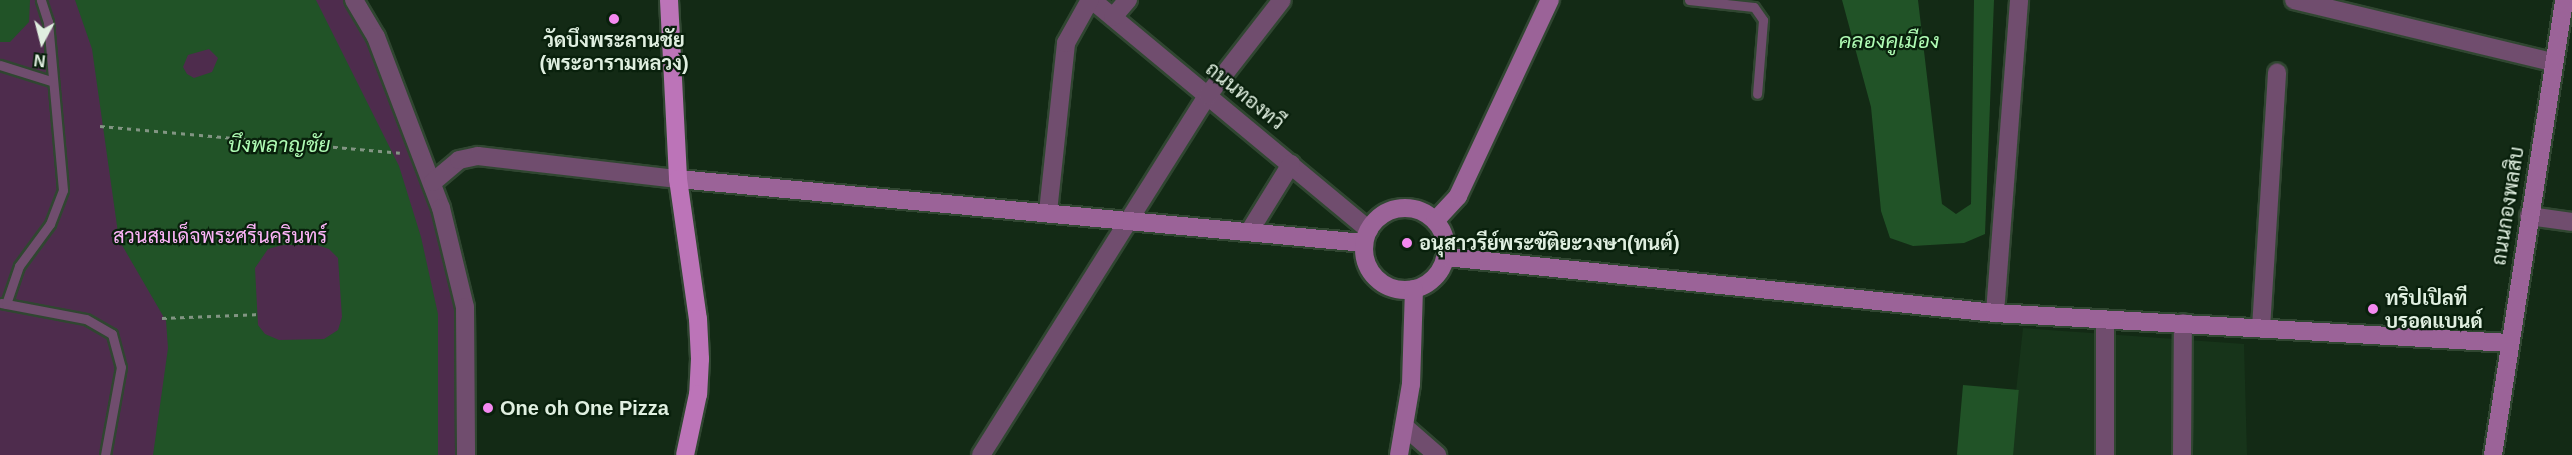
<!DOCTYPE html>
<html>
<head>
<meta charset="utf-8">
<style>
  body { margin:0 }
  #map { position:relative; width:2572px; height:455px; overflow:hidden; background:#132a15; font-family:Helvetica,Sarabun,sans-serif }
  div>[style] { position:absolute }
  .built>* { inset:0; background:#17341a }
  .green>* { inset:0; background:#4e2c4d }
  .water>* { inset:0; background:#215327; transform-origin:0 0 }
  .path>* { height:3px; margin-top:-1.5px; transform-origin:0; background:repeating-linear-gradient(90deg,#829583 0 4.5px,transparent 0 9px) }
  .roads { filter:drop-shadow(2px 0 #304631) drop-shadow(-2px 0 #304631) drop-shadow(0 2px #304631) drop-shadow(0 -2px #304631) }
  .lane>* { height:9px; margin:-4.5px; padding:0 4.5px; transform-origin:4.5px; border-radius:4.5px; background:#704d6e }
  .street>* { height:18px; margin:-9px; padding:0 9px; transform-origin:9px; border-radius:9px; background:#704d6e }
  .secondary>* { height:18px; margin:-9px; padding:0 9px; transform-origin:9px; border-radius:9px; background:#9b6398 }
  .secondary>.ring { margin:-9px; padding:0; box-sizing:content-box; background:none; border:18px solid #9b6398; border-radius:50% }
  .primary>* { height:18px; margin:-9px; padding:0 9px; transform-origin:9px; border-radius:9px; background:#bc74b8 }
  .dots>* { width:16px; height:16px; translate:-50% -50%; box-sizing:border-box; border:3px solid #09200c; border-radius:50% }
  span { translate:-50% -50%; white-space:nowrap; text-align:center; line-height:1.15; -webkit-text-stroke:4.5px #09200c; paint-order:stroke }
  .poi-label { font-size:20px; color:#e0efe0; font-weight:700 }
  .left { translate:0 -50%; text-align:left }
  .street-label { font-size:20px; color:#e0efe0 }
  .park-label { font-size:20px; color:#fcb4f8 }
  .water-label { font-size:21px; color:#affbb4; font-style:italic }
  .north { position:absolute; left:12px; top:12px; width:60px; height:60px; -webkit-text-stroke:4px #09200c; paint-order:stroke; rotate:187deg; font-size:16px; font-weight:700; line-height:24px; text-align:center; color:#e0efe0 }
  .north::after { content:''; display:block; margin:auto; width:21px; height:27px; background:#e0efe0; clip-path:polygon(50% 0,100% 100%,50% 72%,0 100%) }
</style>
</head>
<body>
<div id="map">
  <div class="built">
    <i style="clip-path:polygon(2023px 328px,2244px 344px,2247px 455px,2009px 455px)"></i>
  </div>
  <div class="green">
    <i style="clip-path:polygon(0 0,354px 0,433px 181px,446px 195px,465px 307px,466px 455px,0 455px)"></i>
  </div>
  <div class="water">
    <i style="clip-path:polygon(0 0,30px 0,29px 22px,10px 42px,0 42px)"></i>
    <i style="clip-path:polygon(evenodd,75px 0,316px 0,399px 166px,421px 237px,438px 314px,438px 455px,153px 455px,168px 348px,166px 321px,119px 240px,92px 49px,75px 0,209px 49px,218px 58px,212px 72px,194px 78px,187px 74px,183px 67px,188px 55px,209px 49px,75px 0,282px 245px,317px 245px,329px 249px,338px 258px,342px 317px,338px 330px,324px 339px,279px 340px,265px 334px,258px 325px,255px 268px,268px 249px,282px 245px)"></i>
    <i style="clip-path:polygon(1842px 0,1918px 0,1942px 204px,1956px 214px,1971px 204px,1974px 0,1994px 0,1985px 234px,1964px 243px,1913px 246px,1890px 238px,1881px 211px,1871px 107px)"></i>
    <i style="left:1963px;top:385px;width:56px;height:70px;rotate:5deg"></i>
  </div>
  <div class="path">
    <i style="left:100px;top:126px;width:301px;rotate:5.1deg"></i>
    <i style="left:162px;top:318px;width:99px;rotate:-2.3deg"></i>
  </div>
  <div class="roads">
    <div class="lane">
      <i style="left:1689px;top:0;width:65px;rotate:6.1deg"></i>
      <i style="left:1754px;top:7px;width:16px;rotate:55deg"></i>
      <i style="left:1763px;top:20px;width:74px;rotate:94.6deg"></i>
      <i style="left:0;top:65px;width:53px;rotate:17.4deg"></i>
      <i style="left:1px;top:303px;width:86px;rotate:10.7deg"></i>
      <i style="left:86px;top:319px;width:30px;rotate:30deg"></i>
      <i style="left:112px;top:334px;width:34px;rotate:75deg"></i>
      <i style="left:121px;top:367px;width:89px;rotate:100.3deg"></i>
      <i style="left:6px;top:304px;width:40px;rotate:-71.1deg"></i>
      <i style="left:19px;top:266px;width:52px;rotate:-53.6deg"></i>
      <i style="left:50px;top:224px;width:36px;rotate:-69deg"></i>
      <i style="left:63px;top:190px;width:169px;rotate:-95.1deg"></i>
      <i style="left:48px;top:22px;width:23px;rotate:-108deg"></i>
    </div>
    <div class="street">
      <i style="left:354px;top:0;width:43px;rotate:59.3deg"></i>
      <i style="left:376px;top:37px;width:183px;rotate:69.2deg"></i>
      <i style="left:441px;top:208px;width:102px;rotate:76.4deg"></i>
      <i style="left:465px;top:307px;width:148px;rotate:89.6deg"></i>
      <i style="left:1092px;top:0;width:360px;rotate:39.7deg"></i>
      <i style="left:2294px;top:0;width:266px;rotate:13.5deg"></i>
      <i style="left:1113px;top:17px;width:23px;rotate:-49deg"></i>
      <i style="left:433px;top:182px;width:34px;rotate:-40deg"></i>
      <i style="left:459px;top:160px;width:19px;rotate:-12deg"></i>
      <i style="left:478px;top:156px;width:201px;rotate:6.6deg"></i>
      <i style="left:1048px;top:212px;width:170px;rotate:-83.9deg"></i>
      <i style="left:1066px;top:43px;width:49px;rotate:-60.8deg"></i>
      <i style="left:2529px;top:216px;width:43px;rotate:7.9deg"></i>
      <i style="left:1249px;top:232px;width:80px;rotate:-58.3deg"></i>
      <i style="left:1995px;top:313px;width:314px;rotate:-85.6deg"></i>
      <i style="left:2261px;top:328px;width:256px;rotate:-86.4deg"></i>
      <i style="left:1405px;top:427px;width:43px;rotate:41.2deg"></i>
      <i style="left:981px;top:455px;width:426px;rotate:-57.8deg"></i>
      <i style="left:1208px;top:95px;width:120px;rotate:-52.1deg"></i>
      <i style="left:2105px;top:455px;width:135px;rotate:-90deg"></i>
      <i style="left:2182px;top:455px;width:132px;rotate:-89.6deg"></i>
    </div>
    <div class="secondary">
      <i style="left:678px;top:179px;width:689px;rotate:5.33deg"></i>
      <i class="ring" style="left:1364px;top:208px;width:64px;height:64px"></i>
      <i style="left:1435px;top:221px;width:34px;rotate:-47deg"></i>
      <i style="left:1458px;top:196px;width:217px;rotate:-64.9deg"></i>
      <i style="left:1446px;top:257px;width:552px;rotate:5.82deg"></i>
      <i style="left:1995px;top:313px;width:515px;rotate:3.34deg"></i>
      <i style="left:1399px;top:455px;width:72px;rotate:-80.4deg"></i>
      <i style="left:1411px;top:384px;width:95px;rotate:-88.2deg"></i>
      <i style="left:2493px;top:455px;width:461px;rotate:-81.1deg"></i>
    </div>
    <div class="primary">
      <i style="left:669px;top:0;width:179px;rotate:87.1deg"></i>
      <i style="left:678px;top:179px;width:141px;rotate:81.9deg"></i>
      <i style="left:698px;top:319px;width:40px;rotate:87.1deg"></i>
      <i style="left:700px;top:359px;width:35px;rotate:93deg"></i>
      <i style="left:698px;top:394px;width:62px;rotate:102deg"></i>
    </div>
  </div>
  <div class="dots">
    <i style="left:614px;top:19px;background:#f489f0"></i>
    <i style="left:1407px;top:243px;background:#f489f0"></i>
    <i style="left:2373px;top:309px;background:#f489f0"></i>
    <i style="left:488px;top:408px;background:#f489f0"></i>
  </div>
  <div class="poi-label">
    <span style="left:614px;top:52px">วัดบึงพระลานชัย<br>(พระอารามหลวง)</span>
    <span class="left" style="left:1419px;top:243px">อนุสาวรีย์พระขัติยะวงษา(ทนต์)</span>
    <span class="left" style="left:2385px;top:310px">ทริปเปิลที<br>บรอดแบนด์</span>
    <span class="left" style="left:500px;top:408px">One oh One Pizza</span>
  </div>
  <div class="street-label">
    <span style="left:1245px;top:96px;rotate:39deg">ถนนทองทวี</span>
    <span style="left:2508px;top:206px;rotate:-81deg">ถนนกองพลสิบ</span>
  </div>
  <div class="park-label">
    <span style="left:220px;top:236px">สวนสมเด็จพระศรีนครินทร์</span>
  </div>
  <div class="water-label">
    <span style="left:1889px;top:41px">คลองคูเมือง</span>
    <span style="left:279px;top:145px">บึงพลาญชัย</span>
  </div>
  <div class="north">N</div>
</div>
</body>
</html>
